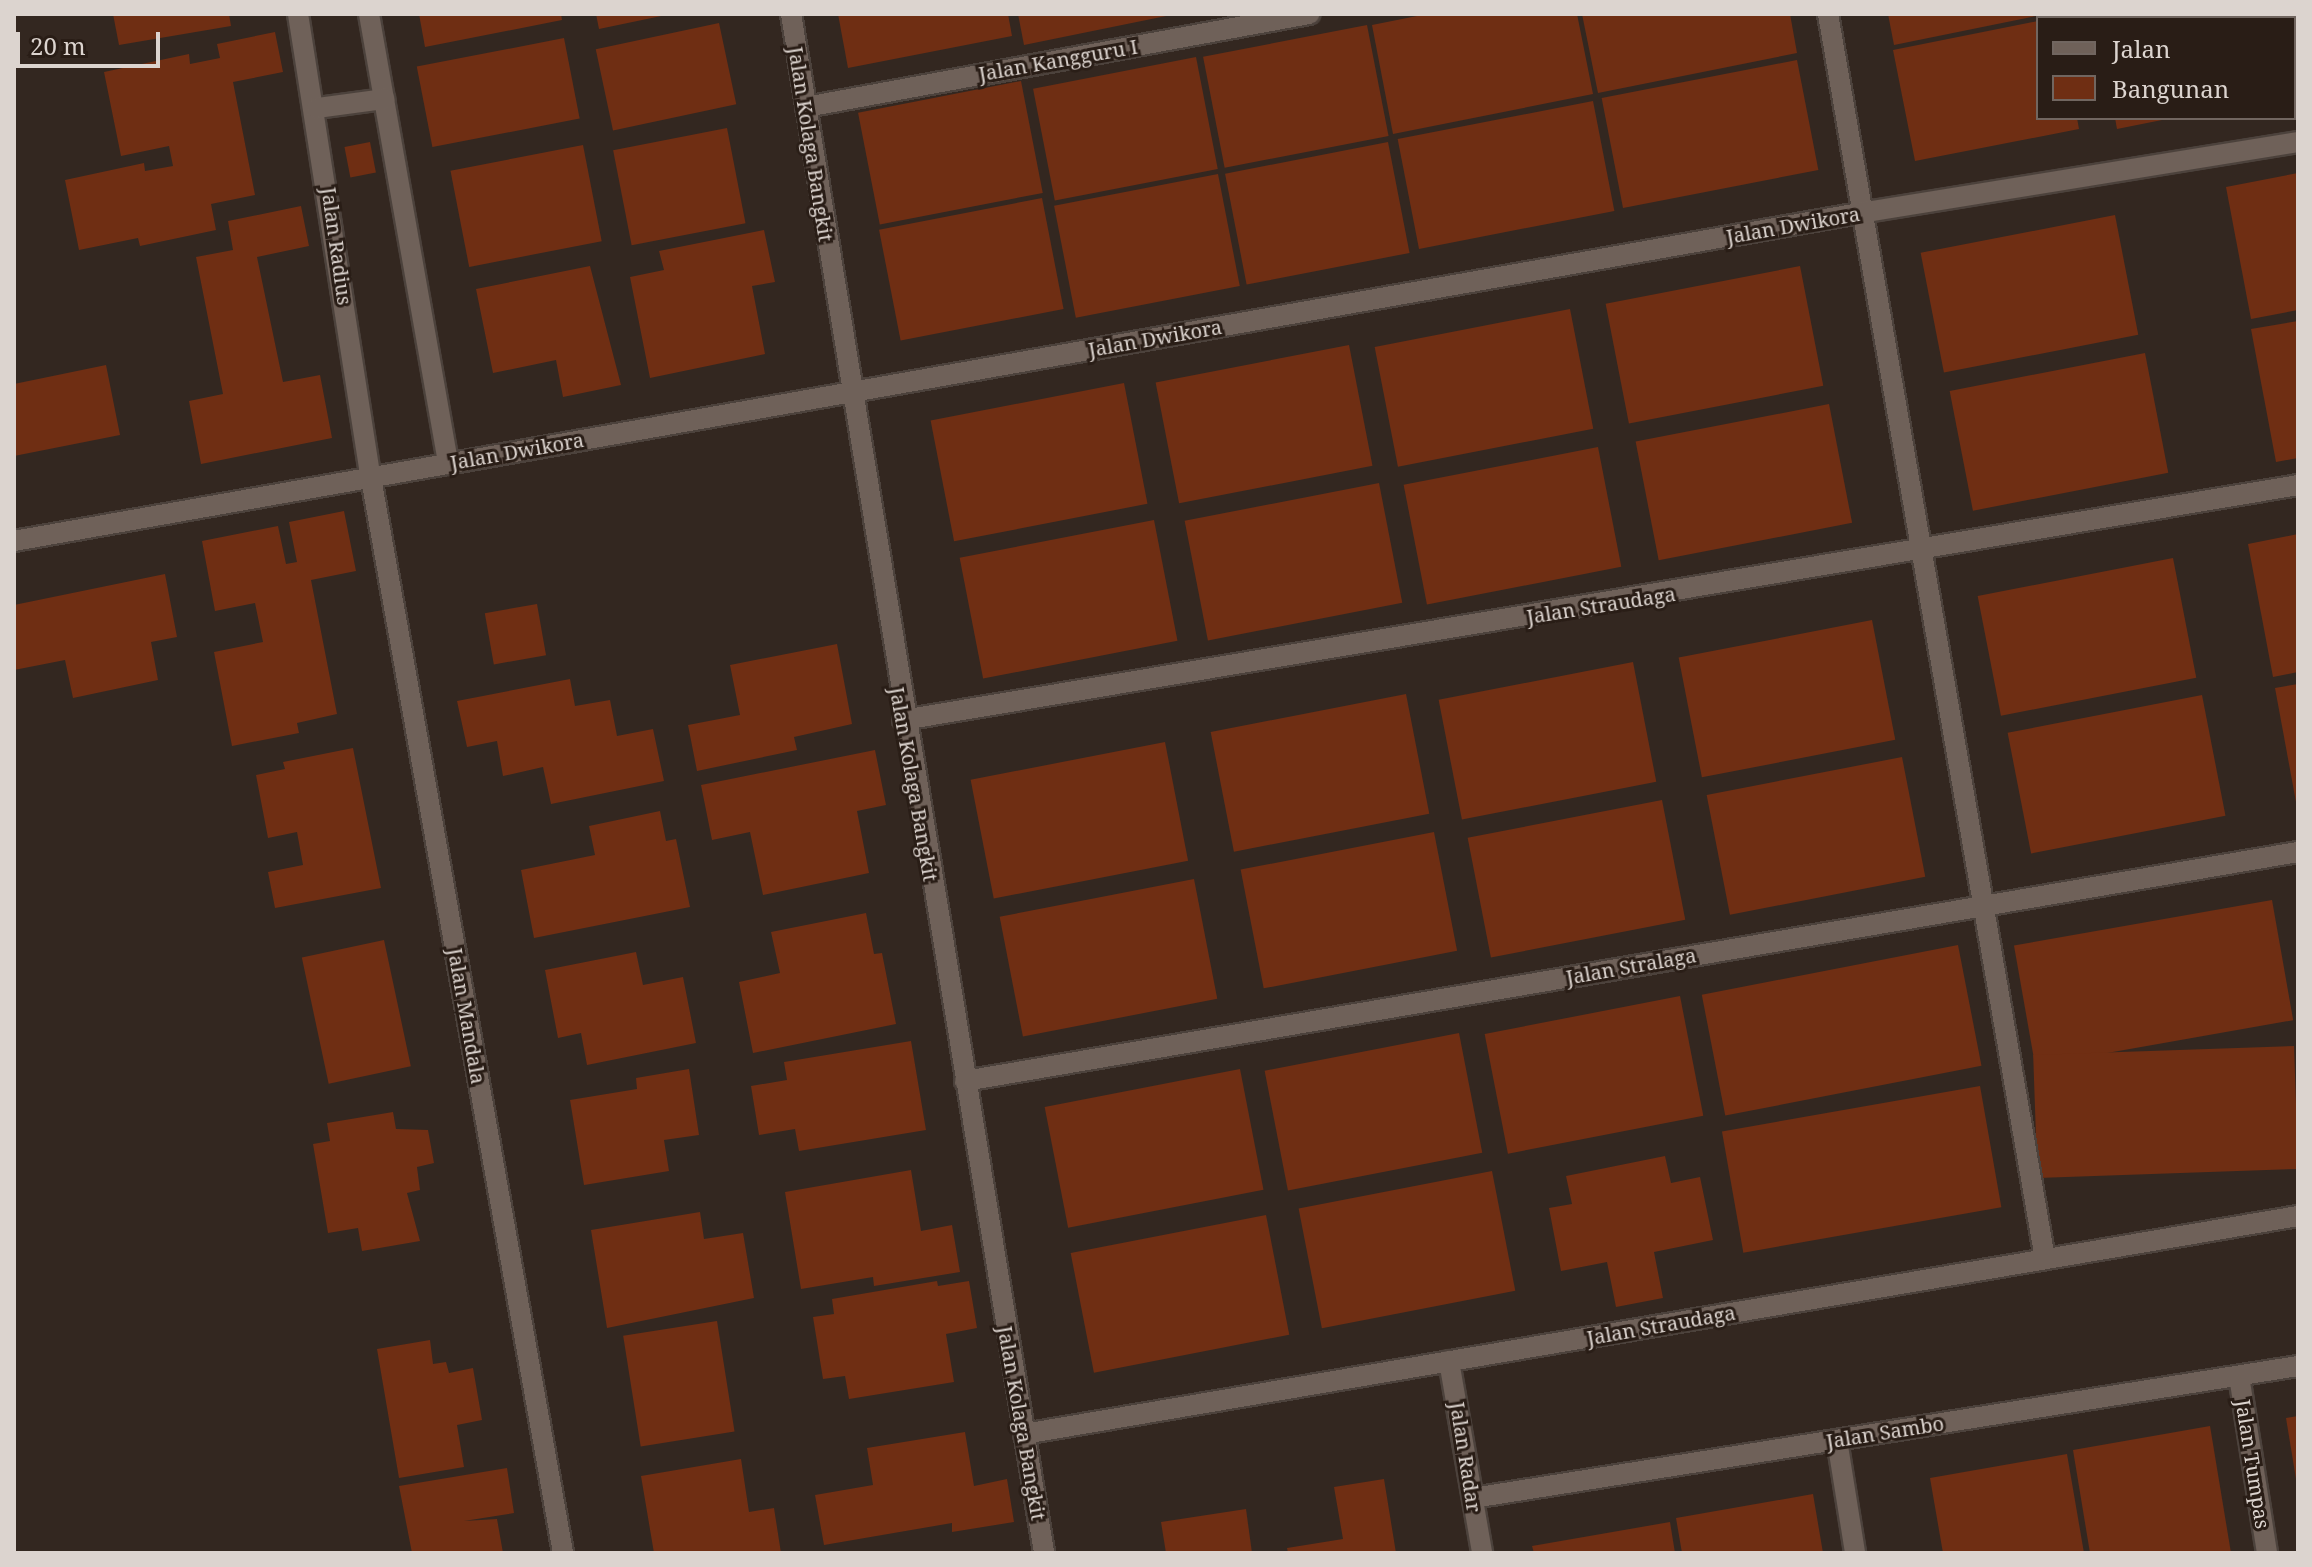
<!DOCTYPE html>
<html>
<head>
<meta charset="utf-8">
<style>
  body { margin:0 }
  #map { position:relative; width:2312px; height:1567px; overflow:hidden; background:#332720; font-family:"Noto Serif",serif }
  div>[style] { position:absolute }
  .building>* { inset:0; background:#6f2e13; transform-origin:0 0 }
  .roads { filter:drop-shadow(2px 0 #4c423c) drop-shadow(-2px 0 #4c423c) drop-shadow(0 2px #4c423c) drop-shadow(0 -2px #4c423c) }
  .street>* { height:20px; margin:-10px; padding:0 10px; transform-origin:10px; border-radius:10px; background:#6f6159 }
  span { translate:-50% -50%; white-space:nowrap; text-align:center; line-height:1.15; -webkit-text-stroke:6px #291d16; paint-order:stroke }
  .street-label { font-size:20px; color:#dcd4cf }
  .frame { position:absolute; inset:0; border:16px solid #dcd4cf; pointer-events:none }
  .legend { position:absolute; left:2036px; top:16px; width:260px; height:104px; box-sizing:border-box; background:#291d16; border:2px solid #716660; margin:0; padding:10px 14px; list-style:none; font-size:24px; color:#dcd4cf }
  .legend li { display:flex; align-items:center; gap:16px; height:40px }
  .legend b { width:40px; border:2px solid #716660 }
  .scale { position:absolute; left:16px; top:32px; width:144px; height:36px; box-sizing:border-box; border:4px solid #dcd4cf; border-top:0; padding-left:10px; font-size:24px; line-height:28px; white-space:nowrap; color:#dcd4cf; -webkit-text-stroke:6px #291d16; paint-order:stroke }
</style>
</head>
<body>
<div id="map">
  <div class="building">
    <i style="clip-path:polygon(113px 14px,229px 14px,231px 26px,119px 45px)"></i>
    <i style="clip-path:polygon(419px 14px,561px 14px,562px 20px,425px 47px)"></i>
    <i style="clip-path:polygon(596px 14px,666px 14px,666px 15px,599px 29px)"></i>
    <i style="clip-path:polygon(838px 14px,1008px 14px,1012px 36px,848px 68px)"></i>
    <i style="clip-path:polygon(1018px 14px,1171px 14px,1171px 15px,1024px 45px)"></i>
    <i style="clip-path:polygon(1427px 14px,1577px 14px,1593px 94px,1393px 134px,1372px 25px)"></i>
    <i style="clip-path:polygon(1582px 14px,1790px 14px,1797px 53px,1598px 93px)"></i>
    <i style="clip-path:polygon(1888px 14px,2041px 14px,2041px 15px,1894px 45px)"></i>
    <i style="left:2116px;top:14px;width:148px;height:14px"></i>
    <i style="clip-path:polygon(2038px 21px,2038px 118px,2077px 118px,2079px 129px,1915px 161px,1893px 50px)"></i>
    <i style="left:719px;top:23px;width:83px;height:126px;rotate:78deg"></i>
    <i style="left:1367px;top:25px;width:113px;height:167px;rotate:79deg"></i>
    <i style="clip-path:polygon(275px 32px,283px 72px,233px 82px,255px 195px,211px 204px,216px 230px,140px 246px,138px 238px,79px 250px,65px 180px,144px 163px,145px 171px,173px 166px,169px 146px,121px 156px,104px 72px,189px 54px,190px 64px,220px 58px,217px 44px)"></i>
    <i style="left:564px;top:38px;width:82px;height:150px;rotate:79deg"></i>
    <i style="left:1196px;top:57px;width:114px;height:166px;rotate:79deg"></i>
    <i style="left:1797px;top:60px;width:112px;height:199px;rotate:79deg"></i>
    <i style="left:1021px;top:81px;width:114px;height:166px;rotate:79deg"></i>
    <i style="left:1593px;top:101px;width:112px;height:199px;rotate:79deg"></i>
    <i style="clip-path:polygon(2115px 118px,2167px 118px,2167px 119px,2117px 129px)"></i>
    <i style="left:727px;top:128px;width:97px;height:116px;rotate:79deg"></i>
    <i style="left:370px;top:142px;width:31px;height:26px;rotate:79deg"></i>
    <i style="left:1388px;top:142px;width:113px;height:166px;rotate:79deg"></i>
    <i style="left:583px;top:145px;width:98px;height:135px;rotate:79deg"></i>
    <i style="clip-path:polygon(2298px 173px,2298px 310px,2251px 319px,2226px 187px)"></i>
    <i style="left:1218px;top:174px;width:114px;height:167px;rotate:79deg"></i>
    <i style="left:1042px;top:198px;width:113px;height:166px;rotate:79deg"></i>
    <i style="clip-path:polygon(301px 206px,309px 246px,257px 257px,283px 382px,320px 375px,332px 438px,201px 464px,189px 401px,223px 394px,196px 257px,233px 250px,228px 221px)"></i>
    <i style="left:2115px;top:215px;width:122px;height:198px;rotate:79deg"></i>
    <i style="clip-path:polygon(764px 230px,775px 282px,752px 286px,765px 354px,650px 378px,630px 277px,664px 270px,659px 251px)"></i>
    <i style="clip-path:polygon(590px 266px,621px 385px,563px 397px,556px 360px,493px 373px,476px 289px)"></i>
    <i style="left:1800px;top:266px;width:122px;height:198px;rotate:79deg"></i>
    <i style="left:1570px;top:309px;width:122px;height:199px;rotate:79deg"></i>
    <i style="clip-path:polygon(2298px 321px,2298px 458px,2276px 462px,2251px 329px)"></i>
    <i style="left:1349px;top:345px;width:123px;height:197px;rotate:79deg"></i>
    <i style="left:2145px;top:353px;width:122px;height:199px;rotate:79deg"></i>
    <i style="clip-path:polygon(106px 365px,120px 435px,14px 456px,14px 384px)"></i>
    <i style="left:1124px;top:383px;width:123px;height:197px;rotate:79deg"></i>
    <i style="left:1829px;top:404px;width:121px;height:197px;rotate:79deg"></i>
    <i style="left:1598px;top:447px;width:122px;height:198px;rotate:79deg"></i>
    <i style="left:1379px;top:483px;width:122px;height:198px;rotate:79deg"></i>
    <i style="clip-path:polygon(344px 511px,356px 571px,311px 580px,337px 714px,297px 723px,299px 733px,232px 746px,214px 652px,263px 642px,255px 603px,215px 611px,202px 541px,278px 526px,286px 564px,297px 562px,289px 522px)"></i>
    <i style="left:1154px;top:520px;width:123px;height:198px;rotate:79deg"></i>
    <i style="clip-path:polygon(2298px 534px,2298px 672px,2273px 677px,2248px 544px)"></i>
    <i style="left:2173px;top:558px;width:122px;height:199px;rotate:79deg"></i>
    <i style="clip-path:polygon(165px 574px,177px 637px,151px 642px,158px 680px,73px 698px,65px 660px,14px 670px,14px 605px)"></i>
    <i style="left:537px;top:604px;width:52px;height:53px;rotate:80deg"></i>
    <i style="left:1872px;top:620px;width:122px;height:197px;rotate:79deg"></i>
    <i style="clip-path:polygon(837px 644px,852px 724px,794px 737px,797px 750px,697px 771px,688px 725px,740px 715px,730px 665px)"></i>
    <i style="left:1633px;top:662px;width:122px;height:198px;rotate:79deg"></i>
    <i style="clip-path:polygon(570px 679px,575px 706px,610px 700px,617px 736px,653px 729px,664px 781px,551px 804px,543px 767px,503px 776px,497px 741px,467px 747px,457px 701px)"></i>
    <i style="clip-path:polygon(2298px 684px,2298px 802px,2296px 802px,2275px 688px)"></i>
    <i style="left:1406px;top:694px;width:122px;height:199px;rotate:79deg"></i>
    <i style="left:2202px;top:695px;width:123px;height:198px;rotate:79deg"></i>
    <i style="left:1165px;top:742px;width:121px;height:198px;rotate:79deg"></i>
    <i style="clip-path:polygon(353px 748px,381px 888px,275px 908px,268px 872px,303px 865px,297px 832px,268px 838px,256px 775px,285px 769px,283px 762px)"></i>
    <i style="clip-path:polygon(875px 750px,886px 805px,857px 811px,869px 873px,763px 895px,750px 832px,712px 840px,701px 785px)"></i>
    <i style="left:1902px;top:757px;width:122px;height:199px;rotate:79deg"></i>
    <i style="left:1662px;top:800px;width:122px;height:198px;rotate:79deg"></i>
    <i style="clip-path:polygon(660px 811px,666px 841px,676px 839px,690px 907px,534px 938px,521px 870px,595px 855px,589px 826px)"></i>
    <i style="left:1434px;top:832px;width:121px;height:197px;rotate:79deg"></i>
    <i style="left:1194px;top:879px;width:122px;height:198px;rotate:79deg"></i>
    <i style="left:2272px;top:900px;width:122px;height:262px;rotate:80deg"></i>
    <i style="clip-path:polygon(866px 913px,874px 954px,882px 953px,896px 1024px,753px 1053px,739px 982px,780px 973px,771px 932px)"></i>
    <i style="left:384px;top:940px;width:129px;height:84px;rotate:78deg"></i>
    <i style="left:1958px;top:945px;width:123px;height:261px;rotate:79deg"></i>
    <i style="clip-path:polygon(636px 952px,643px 985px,683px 977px,696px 1043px,587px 1065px,581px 1033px,558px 1038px,545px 970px)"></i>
    <i style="left:1680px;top:996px;width:122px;height:199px;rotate:79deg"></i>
    <i style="left:1459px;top:1033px;width:122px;height:198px;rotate:79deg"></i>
    <i style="clip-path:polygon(911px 1041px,926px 1130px,799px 1151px,795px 1129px,759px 1135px,751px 1086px,787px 1080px,784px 1062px)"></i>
    <i style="left:2294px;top:1046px;width:123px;height:261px;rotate:88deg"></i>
    <i style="clip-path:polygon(689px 1069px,699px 1135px,664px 1140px,669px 1171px,584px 1185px,570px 1100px,637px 1089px,636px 1078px)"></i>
    <i style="left:1240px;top:1069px;width:123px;height:199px;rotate:79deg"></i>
    <i style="left:1980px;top:1086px;width:123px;height:262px;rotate:80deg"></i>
    <i style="clip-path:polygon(393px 1112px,396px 1129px,428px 1130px,434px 1163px,417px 1167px,420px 1190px,407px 1193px,420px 1241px,362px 1251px,358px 1228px,328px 1233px,313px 1144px,330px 1141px,327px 1123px)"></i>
    <i style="clip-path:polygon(1665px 1156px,1671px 1183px,1700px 1177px,1713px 1240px,1654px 1252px,1663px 1298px,1616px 1307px,1607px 1262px,1561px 1271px,1549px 1208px,1572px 1204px,1566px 1176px)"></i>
    <i style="clip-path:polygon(911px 1170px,921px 1231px,952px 1225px,960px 1272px,874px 1286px,873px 1277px,801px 1289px,785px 1192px)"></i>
    <i style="left:1492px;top:1171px;width:122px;height:197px;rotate:79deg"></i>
    <i style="clip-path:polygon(700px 1212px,704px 1239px,743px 1233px,754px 1298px,607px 1328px,591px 1230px)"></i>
    <i style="left:1266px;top:1215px;width:122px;height:199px;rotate:79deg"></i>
    <i style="clip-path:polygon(937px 1281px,938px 1286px,969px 1281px,977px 1328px,946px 1334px,954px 1382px,849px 1399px,845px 1376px,823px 1379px,813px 1317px,834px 1314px,832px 1299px)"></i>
    <i style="left:717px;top:1321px;width:112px;height:95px;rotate:81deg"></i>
    <i style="clip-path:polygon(430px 1340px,433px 1364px,446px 1362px,449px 1373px,473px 1368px,482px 1420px,457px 1425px,464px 1467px,399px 1478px,377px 1349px)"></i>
    <i style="clip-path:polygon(2298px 1416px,2298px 1479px,2296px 1479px,2286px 1418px)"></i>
    <i style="clip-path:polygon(2210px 1426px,2231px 1553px,2090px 1553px,2073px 1450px)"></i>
    <i style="clip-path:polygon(965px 1432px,974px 1486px,1007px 1479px,1014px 1522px,952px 1532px,952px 1523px,824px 1545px,815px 1495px,873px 1485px,867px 1448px)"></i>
    <i style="clip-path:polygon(2067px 1454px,2084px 1553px,1943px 1553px,1930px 1478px)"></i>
    <i style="clip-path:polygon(741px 1459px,749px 1512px,774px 1508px,781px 1553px,654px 1553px,641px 1476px)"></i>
    <i style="clip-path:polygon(507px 1468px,514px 1513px,464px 1521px,497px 1519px,503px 1553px,412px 1553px,399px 1486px)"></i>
    <i style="clip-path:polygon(1384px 1479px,1396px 1553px,1288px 1553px,1287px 1548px,1343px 1539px,1334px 1487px)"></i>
    <i style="clip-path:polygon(1813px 1494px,1823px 1553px,1682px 1553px,1676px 1518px)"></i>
    <i style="clip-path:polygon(1246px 1509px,1252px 1553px,1166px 1553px,1161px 1522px)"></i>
    <i style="clip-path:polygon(1670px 1522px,1675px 1553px,1534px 1553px,1532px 1546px)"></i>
  </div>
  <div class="roads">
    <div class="street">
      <i style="left:298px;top:14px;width:470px;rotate:81.1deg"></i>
      <i style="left:371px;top:478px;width:1092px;rotate:79.87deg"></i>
      <i style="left:369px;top:14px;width:457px;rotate:80deg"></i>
      <i style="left:791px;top:14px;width:1560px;rotate:80.66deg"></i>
      <i style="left:1828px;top:14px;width:1264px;rotate:80.11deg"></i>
      <i style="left:806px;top:107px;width:512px;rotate:-10.48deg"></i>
      <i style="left:317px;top:108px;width:68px;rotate:-7.7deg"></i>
      <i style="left:14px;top:541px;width:1875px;rotate:-10.08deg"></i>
      <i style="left:1860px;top:213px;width:444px;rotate:-9.2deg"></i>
      <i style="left:903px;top:720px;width:1415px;rotate:-9.56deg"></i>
      <i style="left:965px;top:1081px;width:1353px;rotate:-9.75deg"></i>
      <i style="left:1449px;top:1361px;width:195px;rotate:80.2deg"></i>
      <i style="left:2239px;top:1376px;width:179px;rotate:81deg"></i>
      <i style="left:1024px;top:1434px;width:1293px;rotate:-9.71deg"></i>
      <i style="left:1837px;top:1440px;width:114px;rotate:80.9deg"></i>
      <i style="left:1473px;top:1498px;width:835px;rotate:-9.09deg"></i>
    </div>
  </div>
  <div class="street-label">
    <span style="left:1058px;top:60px;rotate:-10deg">Jalan Kangguru I</span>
    <span style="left:811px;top:144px;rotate:81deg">Jalan Kolaga Bangkit</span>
    <span style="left:1793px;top:225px;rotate:-10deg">Jalan Dwikora</span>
    <span style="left:337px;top:246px;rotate:82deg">Jalan Radius</span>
    <span style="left:1155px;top:338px;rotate:-10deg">Jalan Dwikora</span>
    <span style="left:517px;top:451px;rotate:-10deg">Jalan Dwikora</span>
    <span style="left:1601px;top:605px;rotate:-9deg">Jalan Straudaga</span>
    <span style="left:914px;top:784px;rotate:80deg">Jalan Kolaga Bangkit</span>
    <span style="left:1631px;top:966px;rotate:-10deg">Jalan Stralaga</span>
    <span style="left:467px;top:1016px;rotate:80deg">Jalan Mandala</span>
    <span style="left:1661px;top:1325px;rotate:-10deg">Jalan Straudaga</span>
    <span style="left:1022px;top:1423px;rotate:80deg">Jalan Kolaga Bangkit</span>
    <span style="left:1885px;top:1432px;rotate:-9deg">Jalan Sambo</span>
    <span style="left:1466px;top:1457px;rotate:81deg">Jalan Radar</span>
    <span style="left:2253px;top:1464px;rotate:81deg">Jalan Tumpas</span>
  </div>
  <div class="frame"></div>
  <ul class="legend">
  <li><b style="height:10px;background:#6f6159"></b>Jalan</li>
  <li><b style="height:22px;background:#6f2e13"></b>Bangunan</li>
  </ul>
  <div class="scale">20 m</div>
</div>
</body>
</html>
